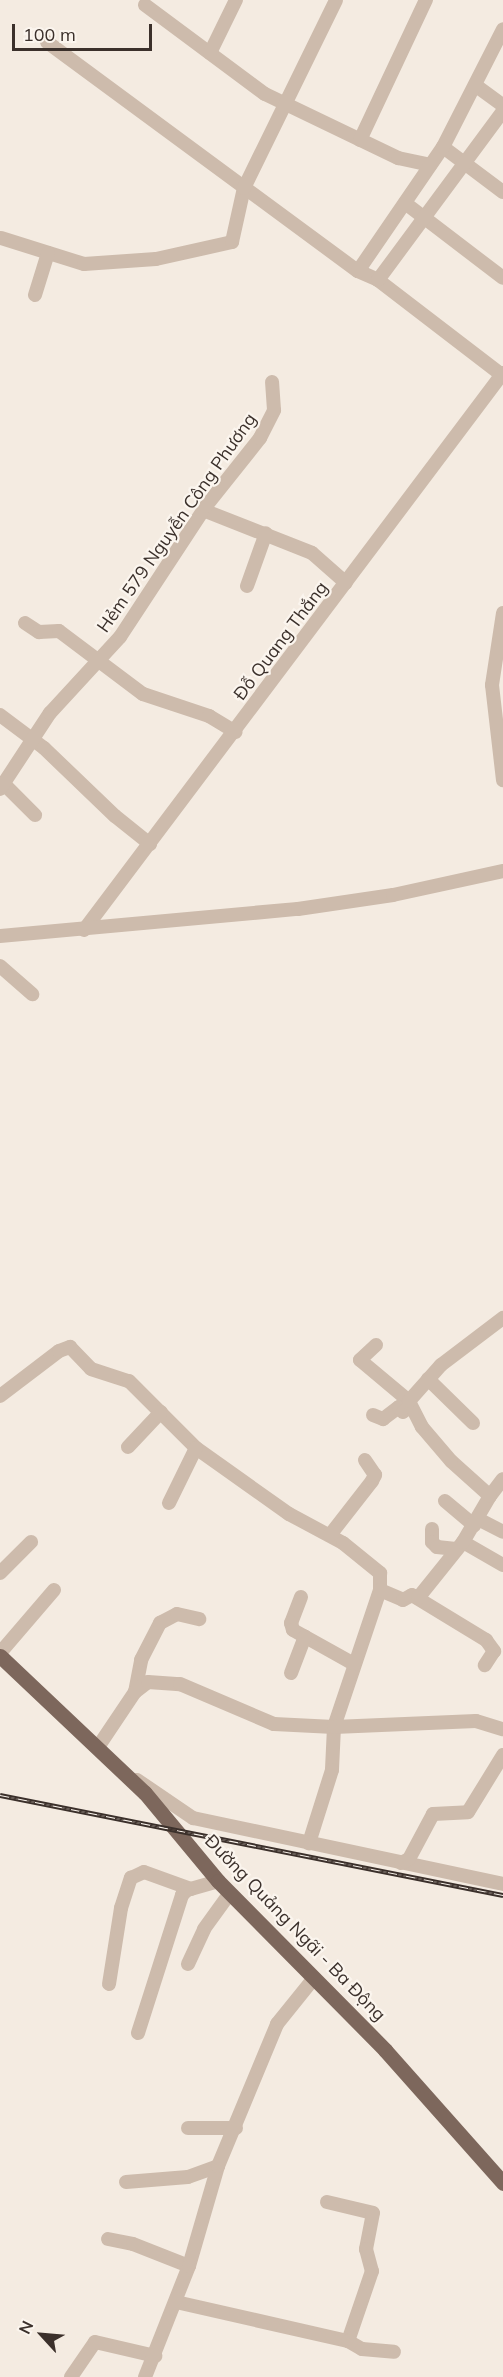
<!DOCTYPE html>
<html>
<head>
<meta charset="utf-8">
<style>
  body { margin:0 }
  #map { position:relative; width:503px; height:2377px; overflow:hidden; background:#f4ebe1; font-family:Mulish,sans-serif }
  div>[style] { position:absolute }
  .minor>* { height:14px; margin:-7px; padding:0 7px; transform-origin:7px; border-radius:7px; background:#cdbbac }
  .major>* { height:15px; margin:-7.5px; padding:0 7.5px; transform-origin:7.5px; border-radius:7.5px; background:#7d675c }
  .rail>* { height:5px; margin-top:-2.5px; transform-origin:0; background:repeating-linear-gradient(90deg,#fbf5ee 0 9px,#3b302b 0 18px); box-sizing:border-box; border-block:2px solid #3b302b }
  span { translate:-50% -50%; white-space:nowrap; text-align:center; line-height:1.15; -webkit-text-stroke:4.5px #fbf5ee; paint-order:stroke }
  .street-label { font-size:18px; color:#3b302b }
  .north { position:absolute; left:12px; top:2305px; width:60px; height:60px; -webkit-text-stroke:4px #fbf5ee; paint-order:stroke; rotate:296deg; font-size:16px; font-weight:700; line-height:24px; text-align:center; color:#3b302b }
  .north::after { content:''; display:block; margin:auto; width:21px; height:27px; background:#3b302b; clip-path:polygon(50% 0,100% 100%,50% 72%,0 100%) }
  .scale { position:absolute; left:12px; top:24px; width:140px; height:27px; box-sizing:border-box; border:3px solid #3b302b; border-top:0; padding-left:8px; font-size:18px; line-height:21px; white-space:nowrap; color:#3b302b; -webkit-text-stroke:4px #fbf5ee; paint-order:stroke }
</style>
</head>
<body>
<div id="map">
  <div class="minor">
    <i style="left:145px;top:5px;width:149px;rotate:36.6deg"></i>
    <i style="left:265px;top:94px;width:148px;rotate:25.7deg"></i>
    <i style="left:398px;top:158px;width:33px;rotate:12deg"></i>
    <i style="left:47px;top:42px;width:386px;rotate:36.4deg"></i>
    <i style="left:358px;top:271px;width:22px;rotate:24deg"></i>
    <i style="left:378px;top:280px;width:158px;rotate:37.5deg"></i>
    <i style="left:210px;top:53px;width:59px;rotate:-63.9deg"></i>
    <i style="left:475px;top:85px;width:34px;rotate:36deg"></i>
    <i style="left:360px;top:140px;width:155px;rotate:-64.8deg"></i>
    <i style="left:443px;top:147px;width:75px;rotate:36.9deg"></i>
    <i style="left:405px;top:203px;width:123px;rotate:37.4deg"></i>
    <i style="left:1px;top:238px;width:87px;rotate:17.4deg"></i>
    <i style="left:84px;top:264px;width:72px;rotate:-4deg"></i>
    <i style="left:156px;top:259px;width:78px;rotate:-12.6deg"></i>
    <i style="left:232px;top:242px;width:55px;rotate:-77.5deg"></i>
    <i style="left:244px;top:188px;width:209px;rotate:-63.9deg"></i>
    <i style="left:358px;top:271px;width:150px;rotate:-55.6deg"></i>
    <i style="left:443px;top:147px;width:132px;rotate:-63deg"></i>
    <i style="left:378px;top:280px;width:210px;rotate:-53.5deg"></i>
    <i style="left:35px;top:295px;width:44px;rotate:-72.8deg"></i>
    <i style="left:203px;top:510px;width:117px;rotate:21.5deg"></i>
    <i style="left:312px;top:553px;width:45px;rotate:41.4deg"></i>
    <i style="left:247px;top:586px;width:56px;rotate:-70.3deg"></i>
    <i style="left:503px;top:613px;width:73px;rotate:98.7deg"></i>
    <i style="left:492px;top:685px;width:96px;rotate:83.4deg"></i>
    <i style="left:25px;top:623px;width:17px;rotate:33deg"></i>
    <i style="left:39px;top:632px;width:20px;rotate:-3deg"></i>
    <i style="left:59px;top:631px;width:105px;rotate:36.9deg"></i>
    <i style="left:143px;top:694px;width:70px;rotate:18.4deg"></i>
    <i style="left:209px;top:716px;width:31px;rotate:31deg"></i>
    <i style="left:0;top:715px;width:55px;rotate:36.9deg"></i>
    <i style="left:44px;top:748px;width:98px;rotate:43.8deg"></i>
    <i style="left:115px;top:816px;width:45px;rotate:38.7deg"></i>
    <i style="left:4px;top:784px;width:44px;rotate:45deg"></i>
    <i style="left:0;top:789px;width:91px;rotate:-56.7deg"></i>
    <i style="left:50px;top:713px;width:103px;rotate:-47.4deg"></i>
    <i style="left:120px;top:637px;width:157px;rotate:-56.7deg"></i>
    <i style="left:206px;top:506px;width:87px;rotate:-51.5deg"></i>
    <i style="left:260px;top:438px;width:31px;rotate:-63deg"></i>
    <i style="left:274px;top:410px;width:28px;rotate:-94deg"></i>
    <i style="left:84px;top:930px;width:697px;rotate:-53.05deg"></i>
    <i style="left:0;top:936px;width:299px;rotate:-5.2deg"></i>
    <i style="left:298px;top:909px;width:96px;rotate:-8.4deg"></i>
    <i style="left:393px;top:895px;width:113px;rotate:-12.3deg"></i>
    <i style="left:0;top:966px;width:43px;rotate:41.2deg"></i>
    <i style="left:376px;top:1345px;width:22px;rotate:137deg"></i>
    <i style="left:360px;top:1360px;width:64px;rotate:39.9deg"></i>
    <i style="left:428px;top:1379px;width:63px;rotate:44.4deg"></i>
    <i style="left:0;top:1396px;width:74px;rotate:-37.3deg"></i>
    <i style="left:59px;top:1351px;width:12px;rotate:-20deg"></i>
    <i style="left:70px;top:1347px;width:30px;rotate:46deg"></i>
    <i style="left:91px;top:1369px;width:40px;rotate:18deg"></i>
    <i style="left:129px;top:1381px;width:95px;rotate:45deg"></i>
    <i style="left:196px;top:1448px;width:114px;rotate:35.4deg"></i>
    <i style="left:289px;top:1514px;width:61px;rotate:28.2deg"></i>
    <i style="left:343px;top:1543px;width:48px;rotate:39deg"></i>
    <i style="left:380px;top:1573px;width:17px;rotate:90deg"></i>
    <i style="left:380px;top:1590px;width:145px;rotate:108.6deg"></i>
    <i style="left:334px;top:1727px;width:43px;rotate:92.7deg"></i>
    <i style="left:332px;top:1770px;width:77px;rotate:107.5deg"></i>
    <i style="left:373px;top:1415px;width:11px;rotate:22deg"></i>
    <i style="left:383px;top:1419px;width:20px;rotate:-37deg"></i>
    <i style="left:399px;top:1407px;width:6px;rotate:51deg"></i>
    <i style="left:403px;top:1412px;width:8px;rotate:-40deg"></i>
    <i style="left:128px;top:1447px;width:48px;rotate:-46.7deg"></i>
    <i style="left:490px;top:1496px;width:21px;rotate:-53deg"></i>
    <i style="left:445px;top:1501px;width:38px;rotate:40deg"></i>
    <i style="left:169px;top:1503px;width:61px;rotate:-63.9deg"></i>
    <i style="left:478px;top:1519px;width:28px;rotate:27deg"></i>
    <i style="left:432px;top:1529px;width:13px;rotate:90deg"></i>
    <i style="left:432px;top:1542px;width:7px;rotate:45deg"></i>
    <i style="left:437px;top:1547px;width:19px;rotate:6deg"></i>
    <i style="left:330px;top:1535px;width:68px;rotate:-52.1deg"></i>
    <i style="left:372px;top:1481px;width:7px;rotate:-63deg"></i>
    <i style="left:375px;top:1475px;width:18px;rotate:-124deg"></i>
    <i style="left:463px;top:1542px;width:46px;rotate:29.9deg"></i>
    <i style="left:0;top:1573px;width:44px;rotate:-45deg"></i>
    <i style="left:380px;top:1590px;width:25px;rotate:23deg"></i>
    <i style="left:403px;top:1600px;width:10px;rotate:-29deg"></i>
    <i style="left:412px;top:1595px;width:87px;rotate:31.3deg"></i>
    <i style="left:486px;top:1640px;width:14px;rotate:54deg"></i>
    <i style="left:494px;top:1651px;width:17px;rotate:123deg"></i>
    <i style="left:301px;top:1597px;width:28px;rotate:111deg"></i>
    <i style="left:291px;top:1623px;width:7px;rotate:74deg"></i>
    <i style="left:293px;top:1630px;width:70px;rotate:29.1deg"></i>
    <i style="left:418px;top:1598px;width:72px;rotate:-51.2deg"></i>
    <i style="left:463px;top:1542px;width:53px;rotate:-59.6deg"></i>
    <i style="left:490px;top:1496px;width:52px;rotate:-138.1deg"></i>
    <i style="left:451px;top:1461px;width:45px;rotate:-130.5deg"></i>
    <i style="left:422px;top:1427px;width:29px;rotate:-117deg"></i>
    <i style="left:409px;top:1401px;width:48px;rotate:-48.4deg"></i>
    <i style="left:441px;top:1365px;width:78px;rotate:-37.2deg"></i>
    <i style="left:0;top:1653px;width:83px;rotate:-49.4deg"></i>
    <i style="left:291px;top:1673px;width:39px;rotate:-69deg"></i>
    <i style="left:135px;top:1692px;width:33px;rotate:-79deg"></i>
    <i style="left:141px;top:1660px;width:42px;rotate:-62.8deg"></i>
    <i style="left:160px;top:1623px;width:19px;rotate:-28deg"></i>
    <i style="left:177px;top:1614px;width:23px;rotate:13deg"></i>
    <i style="left:98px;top:1747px;width:66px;rotate:-56.1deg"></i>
    <i style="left:135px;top:1692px;width:16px;rotate:-38deg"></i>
    <i style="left:148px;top:1682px;width:32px;rotate:4deg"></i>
    <i style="left:180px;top:1684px;width:102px;rotate:23.1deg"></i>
    <i style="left:274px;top:1724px;width:60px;rotate:2.9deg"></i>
    <i style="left:334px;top:1727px;width:142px;rotate:-2.4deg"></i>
    <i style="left:476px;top:1721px;width:28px;rotate:17deg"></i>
    <i style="left:137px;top:1780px;width:68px;rotate:34.2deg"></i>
    <i style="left:193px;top:1818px;width:317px;rotate:12deg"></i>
    <i style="left:401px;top:1863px;width:9px;rotate:-27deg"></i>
    <i style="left:409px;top:1859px;width:51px;rotate:-61.9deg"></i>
    <i style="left:433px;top:1814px;width:35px;rotate:-3deg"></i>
    <i style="left:468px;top:1812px;width:67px;rotate:-58.4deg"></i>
    <i style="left:188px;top:1964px;width:38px;rotate:-65deg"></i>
    <i style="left:204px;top:1929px;width:44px;rotate:-54.2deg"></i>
    <i style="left:109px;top:1984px;width:77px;rotate:-81deg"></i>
    <i style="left:121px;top:1908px;width:32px;rotate:-72deg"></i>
    <i style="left:131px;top:1878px;width:14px;rotate:-25deg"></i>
    <i style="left:144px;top:1872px;width:50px;rotate:19.9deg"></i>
    <i style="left:138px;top:2033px;width:145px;rotate:-72.3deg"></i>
    <i style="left:182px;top:1895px;width:7px;rotate:-45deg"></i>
    <i style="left:187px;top:1890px;width:32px;rotate:-16deg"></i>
    <i style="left:188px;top:2128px;width:48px"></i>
    <i style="left:126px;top:2182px;width:62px;rotate:-4.6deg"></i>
    <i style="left:188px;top:2177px;width:32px;rotate:-20deg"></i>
    <i style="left:327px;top:2202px;width:47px;rotate:13.4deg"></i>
    <i style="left:373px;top:2213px;width:37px;rotate:101deg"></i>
    <i style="left:366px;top:2249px;width:23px;rotate:75deg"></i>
    <i style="left:372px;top:2271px;width:74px;rotate:108.9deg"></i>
    <i style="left:108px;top:2239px;width:25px;rotate:11deg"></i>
    <i style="left:133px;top:2244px;width:60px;rotate:21.4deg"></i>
    <i style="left:176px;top:2302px;width:176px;rotate:12.8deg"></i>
    <i style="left:348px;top:2341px;width:16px;rotate:30deg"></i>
    <i style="left:362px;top:2349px;width:32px;rotate:5deg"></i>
    <i style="left:71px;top:2377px;width:42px;rotate:-55.6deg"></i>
    <i style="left:95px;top:2342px;width:62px;rotate:13.1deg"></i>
    <i style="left:145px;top:2377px;width:119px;rotate:-68.4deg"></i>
    <i style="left:189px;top:2266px;width:104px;rotate:-73.8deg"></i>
    <i style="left:218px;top:2166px;width:154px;rotate:-67.4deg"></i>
    <i style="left:277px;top:2024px;width:59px;rotate:-51.2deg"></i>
  </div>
  <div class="major">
    <i style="left:0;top:1656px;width:199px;rotate:43.4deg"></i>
    <i style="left:145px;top:1793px;width:114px;rotate:50.3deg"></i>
    <i style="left:218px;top:1881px;width:238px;rotate:45.3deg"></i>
    <i style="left:385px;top:2050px;width:178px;rotate:48.4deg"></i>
  </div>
  <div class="rail">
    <i style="left:0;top:1795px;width:513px;rotate:11.24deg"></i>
  </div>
  <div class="street-label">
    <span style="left:177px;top:523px;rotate:-55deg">Hẻm 579 Nguyễn Công Phương</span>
    <span style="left:281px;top:641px;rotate:-53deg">Đỗ Quang Thắng</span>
    <span style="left:295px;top:1928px;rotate:46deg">Đường Quảng Ngãi - Ba Động</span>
  </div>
  <div class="north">N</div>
  <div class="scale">100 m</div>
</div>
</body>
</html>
